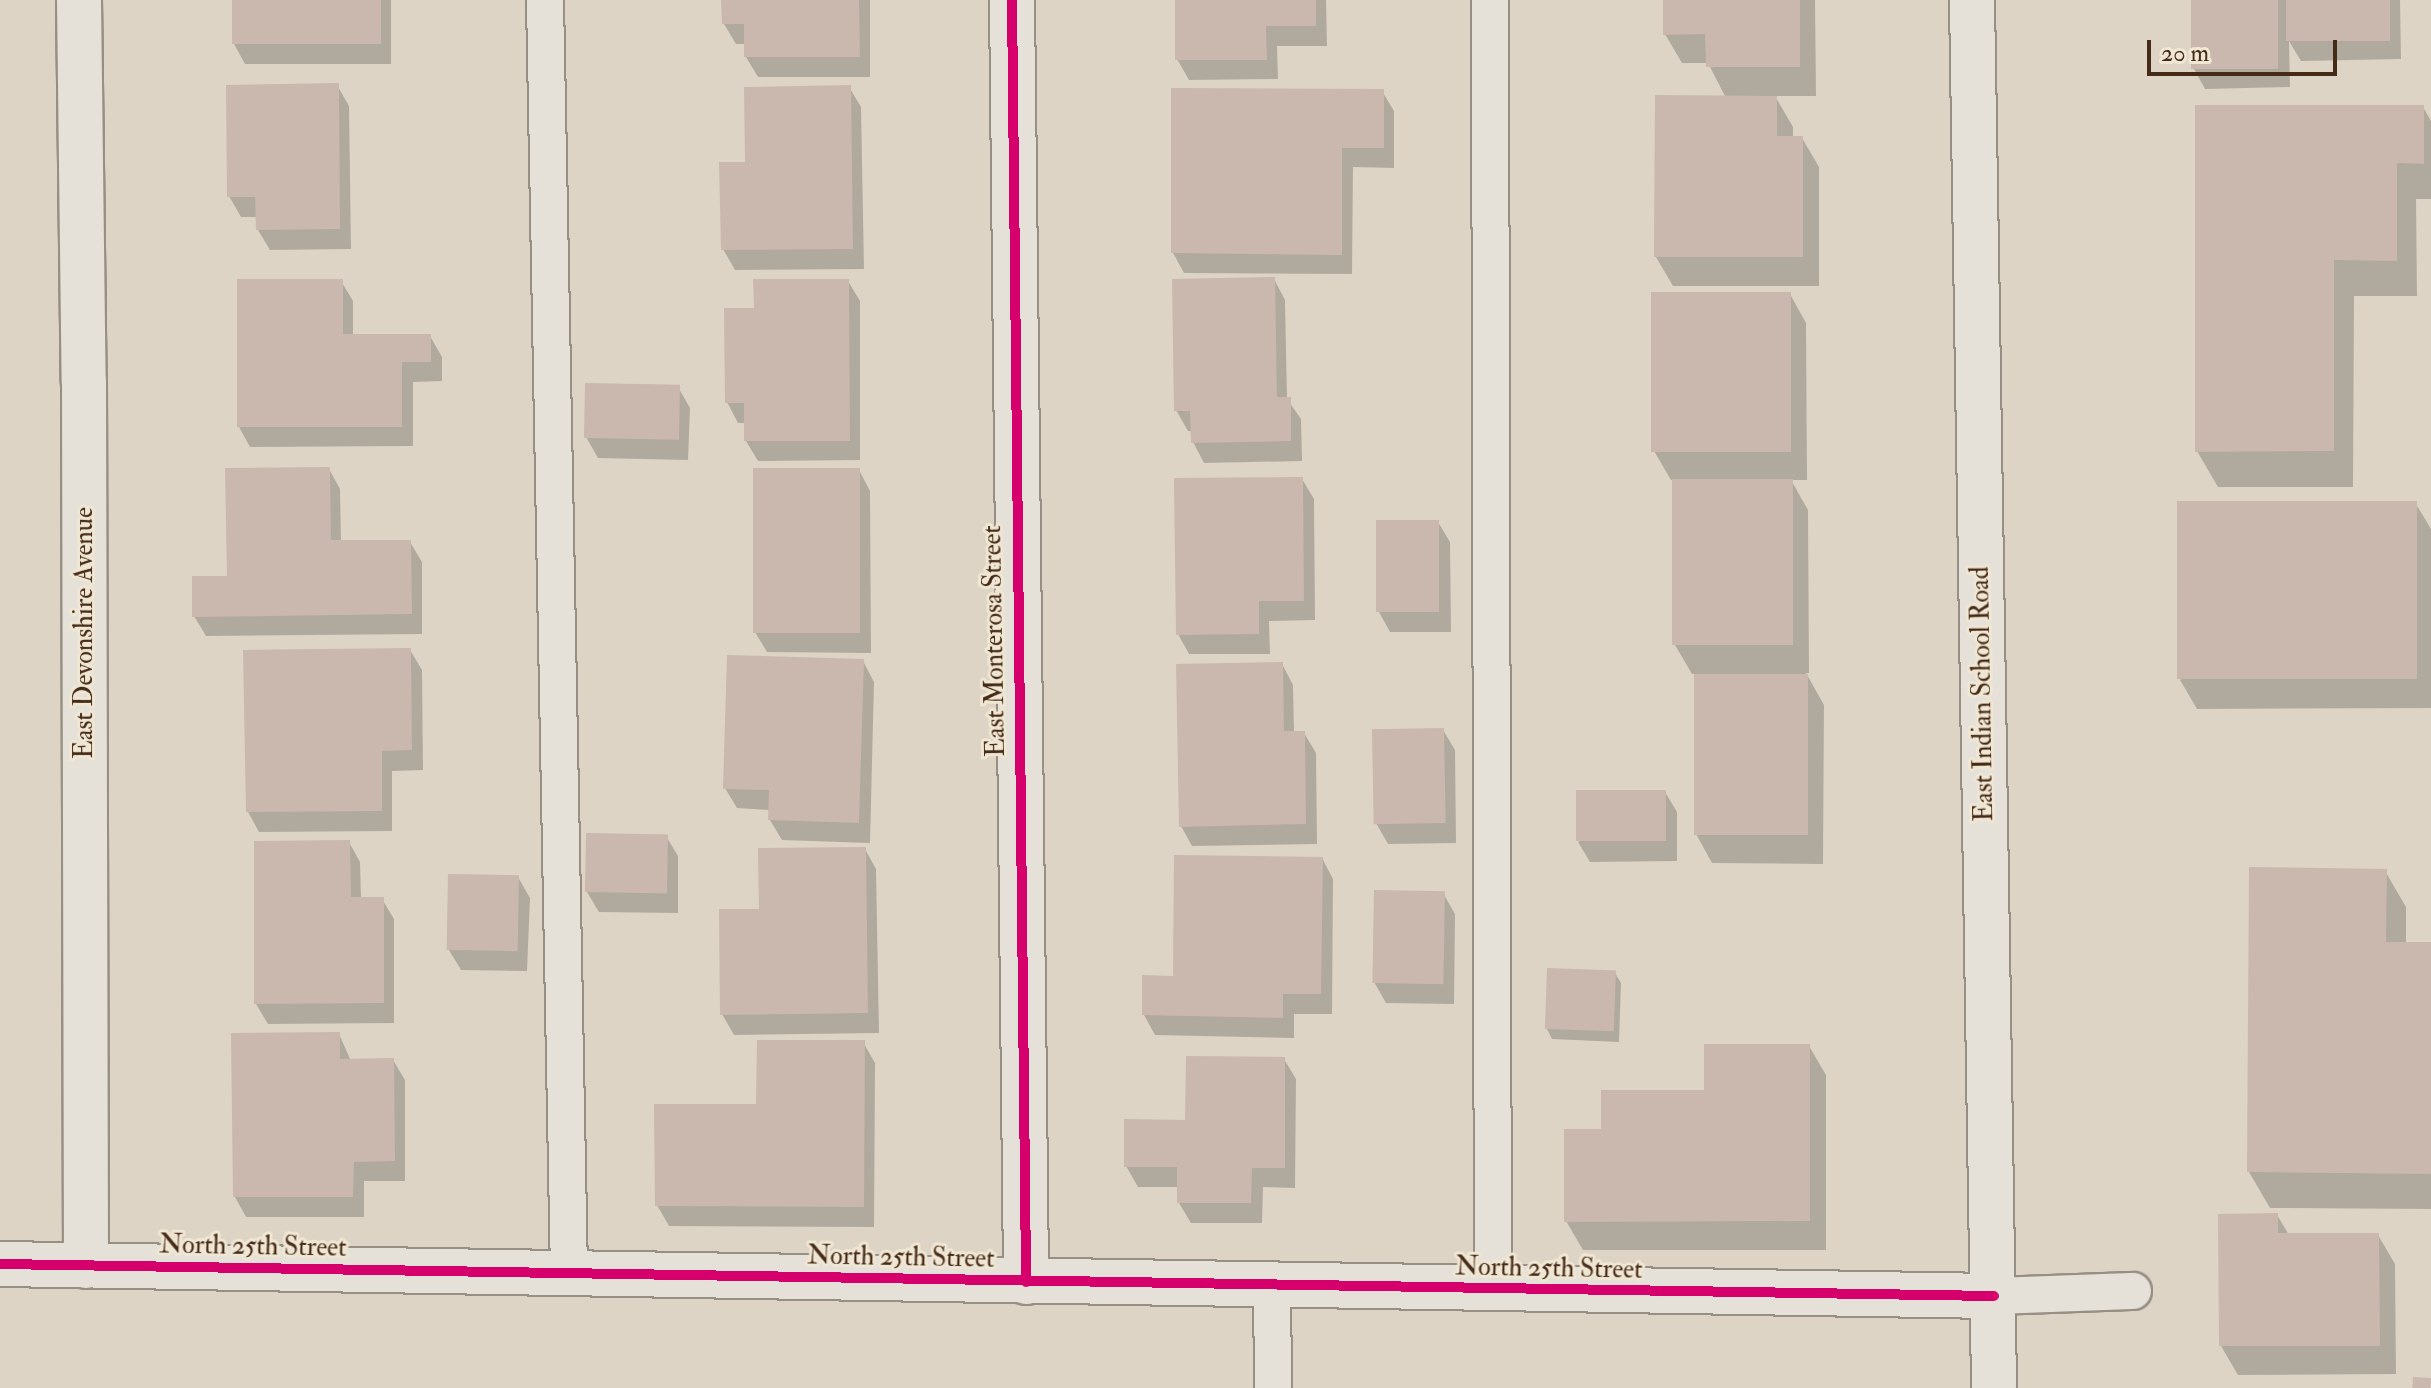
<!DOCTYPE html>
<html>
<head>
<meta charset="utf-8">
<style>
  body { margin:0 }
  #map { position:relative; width:2431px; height:1388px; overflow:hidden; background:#ddd4c5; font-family:"IM FELL Double Pica",serif }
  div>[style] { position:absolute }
  .shadow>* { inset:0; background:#0003 }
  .building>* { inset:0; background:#cab7ad; transform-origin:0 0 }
  .roads { filter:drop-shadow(2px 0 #988f84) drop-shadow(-2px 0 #988f84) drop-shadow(0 2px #988f84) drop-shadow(0 -2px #988f84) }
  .lane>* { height:36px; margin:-18px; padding:0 18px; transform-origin:18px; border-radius:18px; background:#e5e1d9 }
  .street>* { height:44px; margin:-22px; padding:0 22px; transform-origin:22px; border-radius:22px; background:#e5e1d9 }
  .secondary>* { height:44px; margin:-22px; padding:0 22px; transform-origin:22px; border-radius:22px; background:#e5e1d9 }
  .cycleway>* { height:10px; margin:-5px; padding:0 5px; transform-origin:5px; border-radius:5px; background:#d6006c }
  span { translate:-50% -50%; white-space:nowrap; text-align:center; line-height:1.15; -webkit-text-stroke:6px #efe6d3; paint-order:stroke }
  .street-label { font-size:26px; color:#452a17 }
  .scale { position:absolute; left:2147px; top:40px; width:190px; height:36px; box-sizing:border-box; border:4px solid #452a17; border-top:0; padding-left:10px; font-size:24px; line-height:28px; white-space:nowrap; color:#452a17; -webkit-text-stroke:6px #efe6d3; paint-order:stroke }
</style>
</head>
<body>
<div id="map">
  <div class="shadow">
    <i style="clip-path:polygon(234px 0,391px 0,391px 64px,245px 64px,234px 44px)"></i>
    <i style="clip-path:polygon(723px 0,870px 0,870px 77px,758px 77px,746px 57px,746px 44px,736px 44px,724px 24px)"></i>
    <i style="clip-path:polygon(1177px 0,1326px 0,1327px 46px,1277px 46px,1278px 79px,1189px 80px,1177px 59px)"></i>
    <i style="clip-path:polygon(1665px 0,1815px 0,1816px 96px,1775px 96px,1793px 127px,1793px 138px,1802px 138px,1819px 167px,1819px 286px,1673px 286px,1656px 257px,1726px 98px,1708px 63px,1682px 63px,1665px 34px)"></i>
    <i style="clip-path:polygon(2193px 0,2400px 0,2401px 59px,2301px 61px,2289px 41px,2290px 87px,2205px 89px,2194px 69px)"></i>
    <i style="clip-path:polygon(337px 85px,349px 106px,351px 249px,270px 250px,258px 230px,258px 217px,241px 217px,229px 196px)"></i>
    <i style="clip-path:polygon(849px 87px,861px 107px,864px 269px,735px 270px,723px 249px,747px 164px)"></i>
    <i style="clip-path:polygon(1382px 91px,1394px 111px,1394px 168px,1353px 167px,1352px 274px,1184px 273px,1173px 253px)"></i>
    <i style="clip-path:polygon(2423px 107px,2431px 121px,2431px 199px,2416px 199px,2417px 296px,2354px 296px,2353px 487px,2218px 487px,2197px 451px)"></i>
    <i style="clip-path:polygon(1274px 279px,1285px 300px,1287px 399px,1301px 419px,1302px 461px,1204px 463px,1193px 442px,1192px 431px,1188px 431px,1176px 410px)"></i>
    <i style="clip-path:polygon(341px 281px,353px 301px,353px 336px,430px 336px,442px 357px,442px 381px,413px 382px,413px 446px,250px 447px,239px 427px)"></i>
    <i style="clip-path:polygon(848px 281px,860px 301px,860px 460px,758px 461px,746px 441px,746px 423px,738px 423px,727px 402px,756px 310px)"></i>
    <i style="clip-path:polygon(1790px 294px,1806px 323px,1807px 480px,1791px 480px,1808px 510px,1809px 673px,1806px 673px,1824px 705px,1823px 864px,1712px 863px,1696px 834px,1696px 674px,1692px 674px,1675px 645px,1674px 480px,1671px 480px,1654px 451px)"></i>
    <i style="clip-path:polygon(678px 387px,690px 408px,688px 460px,598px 458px,586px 437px)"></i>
    <i style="clip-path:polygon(329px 469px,340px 489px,341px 542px,410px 542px,422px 562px,422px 634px,206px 636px,194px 616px)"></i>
    <i style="clip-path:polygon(859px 470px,870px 491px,871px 653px,767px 652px,755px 632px)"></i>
    <i style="clip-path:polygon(1302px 479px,1314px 499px,1315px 620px,1269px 621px,1270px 654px,1189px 654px,1178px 634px)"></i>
    <i style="clip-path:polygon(2416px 504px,2431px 529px,2431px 708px,2197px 709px,2180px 680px)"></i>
    <i style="clip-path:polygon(1438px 522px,1450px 542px,1451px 632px,1390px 632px,1379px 612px)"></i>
    <i style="clip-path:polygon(410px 650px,422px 670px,423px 770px,392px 771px,392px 831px,259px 832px,248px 812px)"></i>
    <i style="clip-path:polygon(863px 661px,874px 682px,870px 843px,782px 840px,770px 820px,770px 810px,737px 808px,725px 788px)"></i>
    <i style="clip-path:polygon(1282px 664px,1293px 685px,1294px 733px,1304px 733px,1316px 753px,1317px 844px,1192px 846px,1181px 826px)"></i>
    <i style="clip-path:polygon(1443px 730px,1455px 750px,1456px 843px,1388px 844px,1376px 823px)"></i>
    <i style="clip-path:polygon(1665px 792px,1677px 812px,1677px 861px,1590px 862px,1578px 842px)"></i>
    <i style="clip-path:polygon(666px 836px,678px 856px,678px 913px,599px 912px,587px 892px)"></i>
    <i style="clip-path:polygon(349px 842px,360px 862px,361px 899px,382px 899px,394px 919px,394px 1023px,268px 1024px,256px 1004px)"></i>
    <i style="clip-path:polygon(865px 849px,876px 869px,879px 1033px,734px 1035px,722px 1014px,761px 911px)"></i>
    <i style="clip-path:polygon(1322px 858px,1333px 879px,1332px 1014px,1294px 1014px,1294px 1038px,1155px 1035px,1144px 1015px,1175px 978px)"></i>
    <i style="clip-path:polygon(2385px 871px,2406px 907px,2406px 944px,2431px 944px,2431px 1209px,2270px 1208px,2249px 1172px)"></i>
    <i style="clip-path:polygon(518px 877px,530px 898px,527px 971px,461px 970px,449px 950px)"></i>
    <i style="clip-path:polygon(1443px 893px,1455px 914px,1454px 1004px,1386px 1003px,1374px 982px)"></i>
    <i style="clip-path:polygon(1615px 973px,1621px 983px,1619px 1042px,1552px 1039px,1547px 1029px)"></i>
    <i style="clip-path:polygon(339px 1034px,351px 1061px,393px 1060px,405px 1080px,405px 1181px,364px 1181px,364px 1217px,246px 1217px,235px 1197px)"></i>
    <i style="clip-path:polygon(863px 1042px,875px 1063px,874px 1227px,669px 1226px,657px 1205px,758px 1106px)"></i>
    <i style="clip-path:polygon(1809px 1046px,1826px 1075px,1826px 1250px,1583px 1250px,1566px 1221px,1603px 1131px,1706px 1092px)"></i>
    <i style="clip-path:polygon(1284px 1059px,1296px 1079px,1295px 1188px,1263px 1187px,1262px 1223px,1191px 1223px,1179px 1203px,1179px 1187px,1138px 1187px,1126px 1166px)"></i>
    <i style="clip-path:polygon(2277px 1215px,2289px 1235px,2378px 1235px,2395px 1264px,2396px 1374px,2238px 1375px,2221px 1346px)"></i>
  </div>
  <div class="building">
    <i style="left:232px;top:0;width:149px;height:44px"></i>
    <i style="clip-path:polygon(721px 0,859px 0,860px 57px,744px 57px,744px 24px,722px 24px)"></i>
    <i style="clip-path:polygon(1175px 0,1316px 0,1316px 26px,1266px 26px,1267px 60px,1175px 60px)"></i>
    <i style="clip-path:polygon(1663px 0,1800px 0,1800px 67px,1706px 67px,1705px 34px,1663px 35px)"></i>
    <i style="left:2191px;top:0;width:87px;height:69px"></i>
    <i style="left:2286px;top:0;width:104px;height:41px"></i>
    <i style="clip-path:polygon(339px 83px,340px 229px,256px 230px,255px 197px,227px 197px,226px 85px)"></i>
    <i style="clip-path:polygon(851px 85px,853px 249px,721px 250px,719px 162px,745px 162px,744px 87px)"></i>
    <i style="clip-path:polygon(1171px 88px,1384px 89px,1384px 148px,1342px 148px,1342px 255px,1171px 253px)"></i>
    <i style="clip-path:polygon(1655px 95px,1777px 96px,1777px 136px,1803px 136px,1803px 257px,1654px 257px)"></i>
    <i style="clip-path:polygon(2195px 105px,2424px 105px,2424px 164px,2397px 163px,2397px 261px,2334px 260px,2334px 451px,2195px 452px)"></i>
    <i style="clip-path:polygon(1275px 277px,1277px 397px,1291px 397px,1291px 441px,1191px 443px,1190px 411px,1174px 411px,1172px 279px)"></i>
    <i style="clip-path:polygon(237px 279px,343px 279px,343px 334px,431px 334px,431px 362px,402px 362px,402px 427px,237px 427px)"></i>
    <i style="clip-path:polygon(753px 279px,849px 279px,850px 441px,744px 441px,744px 403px,725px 403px,724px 308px,754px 308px)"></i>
    <i style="left:1651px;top:292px;width:140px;height:160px"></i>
    <i style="left:585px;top:383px;width:95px;height:55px;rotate:1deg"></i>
    <i style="clip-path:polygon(330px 467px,331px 540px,411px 540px,412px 614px,192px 617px,192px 576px,227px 576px,225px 468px)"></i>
    <i style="left:753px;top:468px;width:107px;height:165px"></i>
    <i style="clip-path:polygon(1303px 477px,1304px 601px,1259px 601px,1259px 634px,1176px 635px,1174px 478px)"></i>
    <i style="left:1672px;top:479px;width:121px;height:166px"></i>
    <i style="left:2417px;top:501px;width:178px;height:240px;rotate:90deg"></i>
    <i style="left:1376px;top:520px;width:63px;height:92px"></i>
    <i style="clip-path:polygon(411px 648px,412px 750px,382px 751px,382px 811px,246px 812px,243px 650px)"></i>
    <i style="clip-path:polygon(727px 655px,864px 659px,859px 823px,768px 820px,769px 790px,723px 789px)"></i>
    <i style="clip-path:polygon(1283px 662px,1284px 731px,1305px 731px,1306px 824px,1179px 827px,1176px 664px)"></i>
    <i style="left:1694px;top:674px;width:114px;height:161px"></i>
    <i style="left:1444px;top:728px;width:95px;height:72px;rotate:89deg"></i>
    <i style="left:1666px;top:790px;width:51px;height:90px;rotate:90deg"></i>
    <i style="left:586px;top:833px;width:82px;height:59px;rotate:1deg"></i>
    <i style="clip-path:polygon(350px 840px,351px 897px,384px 897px,384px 1003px,254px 1004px,254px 841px)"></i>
    <i style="clip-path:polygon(866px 847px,868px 1013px,720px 1015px,719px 909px,759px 909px,758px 848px)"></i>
    <i style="clip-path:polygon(1174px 855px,1323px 857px,1321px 994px,1283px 994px,1283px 1018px,1142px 1015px,1142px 975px,1173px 976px)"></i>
    <i style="clip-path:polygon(2249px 867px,2387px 869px,2386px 942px,2431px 942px,2431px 1174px,2247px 1172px)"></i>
    <i style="left:448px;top:874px;width:71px;height:76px;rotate:1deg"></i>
    <i style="left:1374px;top:890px;width:71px;height:93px;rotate:1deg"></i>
    <i style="left:1547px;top:968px;width:69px;height:61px;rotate:2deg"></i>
    <i style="clip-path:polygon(340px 1032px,340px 1059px,394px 1058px,395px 1161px,354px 1162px,353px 1197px,233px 1197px,231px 1033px)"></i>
    <i style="clip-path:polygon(757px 1040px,865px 1040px,864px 1207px,655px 1206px,654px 1104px,756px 1104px)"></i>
    <i style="clip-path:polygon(1704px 1044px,1810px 1044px,1810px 1221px,1564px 1222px,1564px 1129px,1601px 1129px,1601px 1090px,1704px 1090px)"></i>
    <i style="clip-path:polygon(1186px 1056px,1285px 1057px,1285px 1168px,1252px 1168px,1251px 1203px,1177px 1203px,1177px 1167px,1124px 1167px,1124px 1119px,1185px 1120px)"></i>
    <i style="clip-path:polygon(2278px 1213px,2278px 1233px,2379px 1233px,2380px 1346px,2219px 1346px,2218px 1214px)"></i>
    <i style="left:2413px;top:1377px;width:18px;height:11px;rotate:3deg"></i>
  </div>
  <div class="roads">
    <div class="lane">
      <i style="left:545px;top:0;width:1274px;rotate:88.92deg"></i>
      <i style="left:1490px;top:0;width:1290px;rotate:89.87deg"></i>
      <i style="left:1272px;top:1287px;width:101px;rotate:89.4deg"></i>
      <i style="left:1994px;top:1296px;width:139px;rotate:-2.1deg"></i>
    </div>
    <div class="street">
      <i style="left:79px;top:0;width:382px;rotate:89.3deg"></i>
      <i style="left:84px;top:382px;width:884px;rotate:89.87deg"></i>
      <i style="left:1012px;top:0;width:1282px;rotate:89.37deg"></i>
      <i style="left:0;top:1264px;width:1994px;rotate:0.92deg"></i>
    </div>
    <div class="secondary">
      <i style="left:1972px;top:0;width:1388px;rotate:89.09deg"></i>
    </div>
  </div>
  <div class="cycleway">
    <i style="left:1012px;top:0;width:1282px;rotate:89.37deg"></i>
    <i style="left:0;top:1264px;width:1994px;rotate:0.92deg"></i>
  </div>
  <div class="street-label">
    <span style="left:85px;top:633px;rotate:-90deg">East Devonshire Avenue</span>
    <span style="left:995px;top:641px;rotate:-91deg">East Monterosa Street</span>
    <span style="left:1983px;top:694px;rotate:-91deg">East Indian School Road</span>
    <span style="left:253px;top:1247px;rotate:1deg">North 25th Street</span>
    <span style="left:901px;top:1258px;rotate:1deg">North 25th Street</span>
    <span style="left:1549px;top:1269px;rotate:1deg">North 25th Street</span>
  </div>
  <div class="scale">20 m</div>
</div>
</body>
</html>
